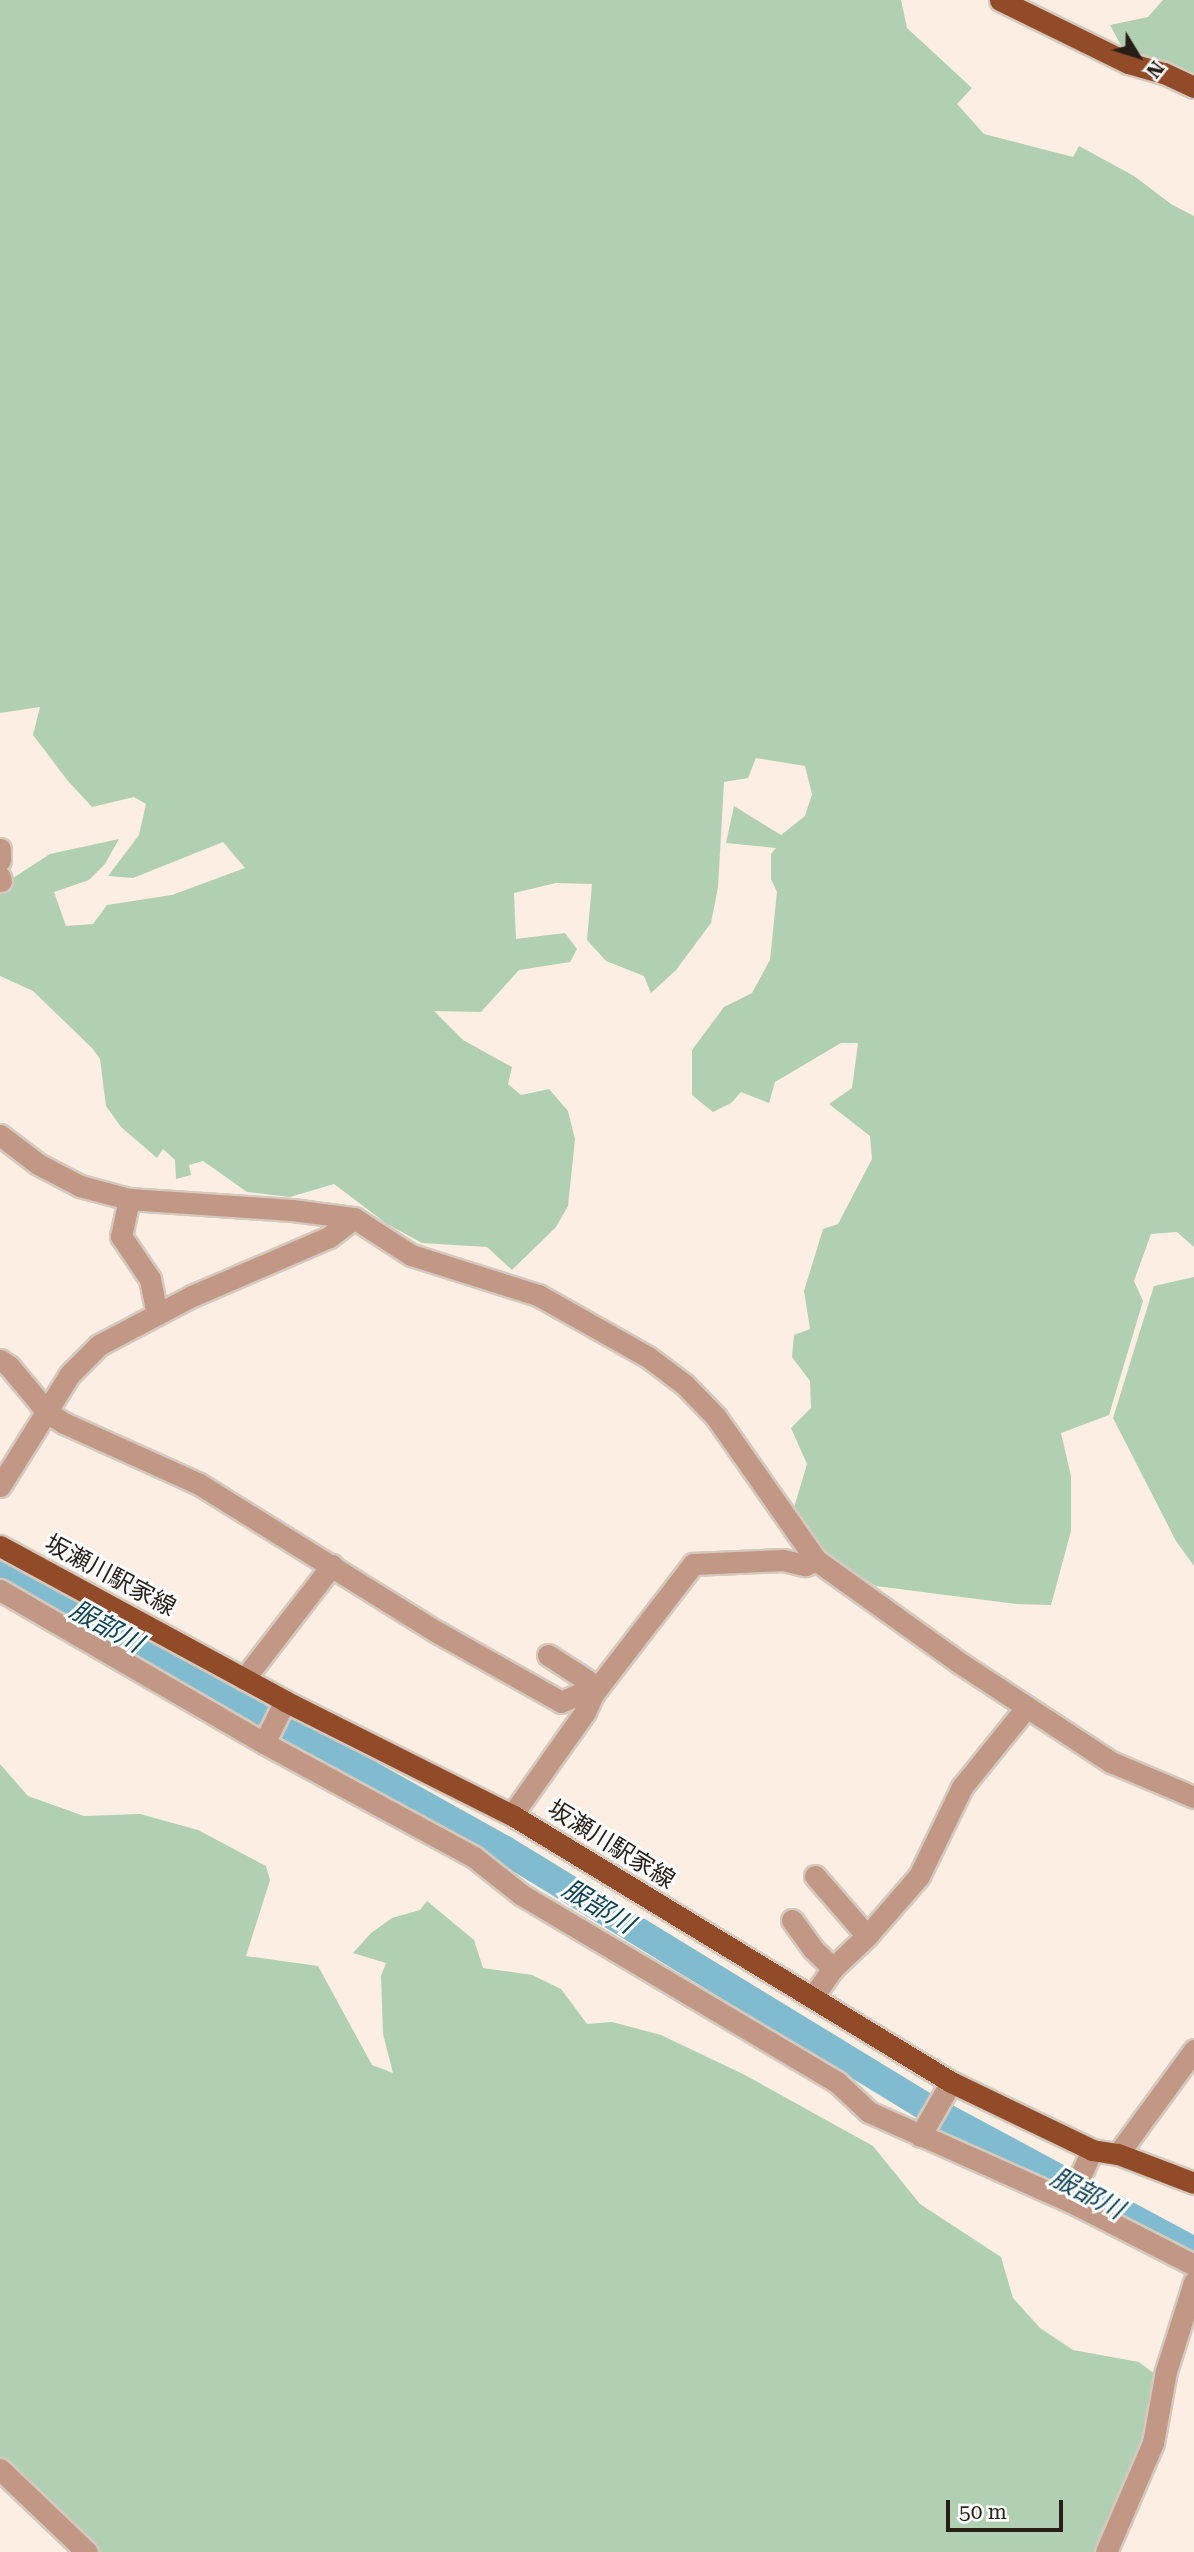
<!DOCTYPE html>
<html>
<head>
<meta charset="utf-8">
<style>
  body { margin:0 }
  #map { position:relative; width:1194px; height:2552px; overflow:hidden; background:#fceee2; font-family:"Roboto Serif","Noto Sans JP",serif }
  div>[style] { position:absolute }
  .green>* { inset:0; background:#b1cfb2 }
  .river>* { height:28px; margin:-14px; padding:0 14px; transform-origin:14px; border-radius:14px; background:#81bbcf }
  .roads { filter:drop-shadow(2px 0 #d5c9bd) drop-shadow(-2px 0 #d5c9bd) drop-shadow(0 2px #d5c9bd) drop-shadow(0 -2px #d5c9bd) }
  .minor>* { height:21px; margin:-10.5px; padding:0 10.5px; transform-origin:10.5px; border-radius:10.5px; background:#c19785 }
  .major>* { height:21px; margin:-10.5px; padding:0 10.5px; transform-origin:10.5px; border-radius:10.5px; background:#924b29 }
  span { translate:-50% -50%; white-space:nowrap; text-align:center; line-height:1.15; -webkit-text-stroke:6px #fefefe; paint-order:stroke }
  .street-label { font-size:24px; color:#261e17 }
  .water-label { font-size:26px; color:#104352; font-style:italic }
  .north { position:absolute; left:1103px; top:21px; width:70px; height:70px; -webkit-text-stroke:5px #fefefe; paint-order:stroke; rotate:128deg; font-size:19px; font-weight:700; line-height:28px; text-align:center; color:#261e17 }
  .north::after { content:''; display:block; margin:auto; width:24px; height:32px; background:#261e17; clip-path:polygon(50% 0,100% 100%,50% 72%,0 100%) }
  .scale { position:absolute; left:946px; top:2500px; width:117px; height:32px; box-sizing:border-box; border:4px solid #261e17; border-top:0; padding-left:9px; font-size:21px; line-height:24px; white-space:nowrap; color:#261e17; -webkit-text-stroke:5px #fefefe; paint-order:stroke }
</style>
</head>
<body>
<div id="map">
  <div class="green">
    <i style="clip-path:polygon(0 0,901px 0,907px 28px,972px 88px,957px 104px,984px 134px,1073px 157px,1079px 146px,1134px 176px,1171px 204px,1194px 216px,1194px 1247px,1177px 1232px,1151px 1234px,1134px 1281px,1143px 1301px,1109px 1415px,1061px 1433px,1071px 1476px,1071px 1531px,1051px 1605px,1016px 1604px,876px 1586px,824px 1554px,793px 1511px,807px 1464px,791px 1428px,811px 1408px,810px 1381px,792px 1357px,794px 1335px,810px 1329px,804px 1291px,823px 1229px,838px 1224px,872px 1159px,870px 1136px,829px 1104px,852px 1088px,858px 1043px,841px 1043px,775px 1082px,769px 1103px,741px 1092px,731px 1103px,713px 1112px,692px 1095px,692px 1050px,724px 1007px,752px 993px,770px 960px,777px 892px,771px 879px,771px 854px,776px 848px,726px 843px,734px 806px,781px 835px,805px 816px,812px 794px,805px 766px,756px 758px,748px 778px,724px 782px,718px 887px,711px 923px,676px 970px,651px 993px,644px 976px,606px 961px,587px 940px,592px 884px,556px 883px,514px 893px,516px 939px,565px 933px,577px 949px,570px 962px,519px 970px,481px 1012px,434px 1011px,463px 1040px,512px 1067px,508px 1084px,521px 1095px,549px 1089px,568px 1111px,575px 1139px,568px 1206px,556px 1227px,512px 1270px,487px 1247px,422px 1243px,387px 1224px,334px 1184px,290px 1197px,247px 1192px,203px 1161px,189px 1165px,191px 1175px,176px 1179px,175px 1160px,163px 1149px,157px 1158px,121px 1127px,106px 1106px,100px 1059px,93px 1049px,33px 991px,0 976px,0 891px,12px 883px,13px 878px,50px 854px,119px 839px,105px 864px,89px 880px,54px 892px,66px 926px,93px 924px,107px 905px,172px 895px,245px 868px,223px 842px,133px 878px,108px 876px,139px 835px,146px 804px,134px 797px,92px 807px,68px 781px,33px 735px,40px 707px,0 713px)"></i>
    <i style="clip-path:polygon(1163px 0,1194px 0,1194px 81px,1126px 55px,1110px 25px,1148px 17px)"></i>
    <i style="clip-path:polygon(1194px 1277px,1194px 1566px,1176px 1541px,1113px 1418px,1154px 1286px)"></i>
    <i style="clip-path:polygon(0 1764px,28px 1796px,84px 1816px,140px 1814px,198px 1830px,266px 1866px,270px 1880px,246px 1956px,318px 1966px,372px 2065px,393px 2073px,383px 2034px,381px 1976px,386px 1963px,353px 1953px,371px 1933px,392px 1918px,420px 1910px,427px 1901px,474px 1940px,483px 1968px,532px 1975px,561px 1989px,587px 2024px,612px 2022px,661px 2035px,745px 2075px,873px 2146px,920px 2204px,1001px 2257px,1013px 2298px,1040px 2328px,1073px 2350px,1139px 2362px,1156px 2375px,1142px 2451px,1099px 2552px,93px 2552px,0 2459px)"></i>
  </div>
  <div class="river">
    <i style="left:0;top:1568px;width:578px;rotate:29.18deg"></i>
    <i style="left:505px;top:1850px;width:487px;rotate:31.4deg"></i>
    <i style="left:921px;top:2104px;width:310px;rotate:28.3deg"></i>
  </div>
  <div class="roads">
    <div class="minor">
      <i style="left:0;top:849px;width:11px;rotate:90deg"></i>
      <i style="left:0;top:877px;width:4px;rotate:76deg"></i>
      <i style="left:0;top:1135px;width:48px;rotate:37.3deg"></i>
      <i style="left:38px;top:1164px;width:47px;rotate:27.6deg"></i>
      <i style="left:80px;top:1186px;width:51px;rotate:14.9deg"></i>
      <i style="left:129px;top:1199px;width:163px;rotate:3.9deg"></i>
      <i style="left:292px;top:1210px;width:63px;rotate:7.4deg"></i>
      <i style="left:354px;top:1218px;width:68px;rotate:33deg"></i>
      <i style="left:411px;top:1255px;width:133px;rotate:17.5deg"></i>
      <i style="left:538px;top:1295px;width:126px;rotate:29.4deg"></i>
      <i style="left:648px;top:1357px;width:46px;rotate:37.1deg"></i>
      <i style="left:685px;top:1385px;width:45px;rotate:45.9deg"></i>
      <i style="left:716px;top:1417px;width:174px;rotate:55deg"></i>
      <i style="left:816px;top:1560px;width:177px;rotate:35.6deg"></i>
      <i style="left:960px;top:1663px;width:181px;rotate:33.3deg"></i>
      <i style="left:1111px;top:1762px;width:90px;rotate:22.9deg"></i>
      <i style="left:129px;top:1199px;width:38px;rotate:102deg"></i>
      <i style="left:121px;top:1236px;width:52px;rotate:56deg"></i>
      <i style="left:150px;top:1279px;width:36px;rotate:79deg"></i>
      <i style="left:0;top:1360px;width:11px;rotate:34deg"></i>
      <i style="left:9px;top:1366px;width:61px;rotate:50.3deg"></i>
      <i style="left:48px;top:1413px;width:19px;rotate:32deg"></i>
      <i style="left:64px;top:1423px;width:148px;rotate:24.3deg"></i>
      <i style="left:199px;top:1484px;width:280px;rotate:31.9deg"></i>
      <i style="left:437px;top:1632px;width:142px;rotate:29.4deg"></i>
      <i style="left:561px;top:1702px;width:27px;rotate:-24deg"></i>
      <i style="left:586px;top:1691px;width:8px;rotate:23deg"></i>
      <i style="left:0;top:1486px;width:132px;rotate:-58deg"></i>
      <i style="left:70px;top:1374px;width:41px;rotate:-45deg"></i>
      <i style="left:99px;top:1345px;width:105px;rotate:-27.8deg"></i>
      <i style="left:192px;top:1296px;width:149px;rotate:-23.3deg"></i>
      <i style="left:329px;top:1237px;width:31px;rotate:-37deg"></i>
      <i style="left:0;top:1590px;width:305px;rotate:30.1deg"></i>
      <i style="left:264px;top:1743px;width:239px;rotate:28.5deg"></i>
      <i style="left:474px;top:1857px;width:61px;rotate:38.4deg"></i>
      <i style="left:522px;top:1895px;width:366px;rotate:30.7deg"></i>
      <i style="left:837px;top:2082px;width:44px;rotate:43.2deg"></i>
      <i style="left:869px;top:2112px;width:219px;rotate:24deg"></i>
      <i style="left:1069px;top:2201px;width:140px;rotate:27.1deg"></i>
      <i style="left:548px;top:1655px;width:48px;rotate:33deg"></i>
      <i style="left:588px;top:1681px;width:14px;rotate:69deg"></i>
      <i style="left:244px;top:1679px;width:144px;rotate:-52.3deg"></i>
      <i style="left:264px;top:1743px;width:47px;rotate:-63.4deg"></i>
      <i style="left:512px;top:1815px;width:126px;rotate:-54.7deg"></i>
      <i style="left:585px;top:1712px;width:20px;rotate:-66deg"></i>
      <i style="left:593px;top:1694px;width:164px;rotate:-52.4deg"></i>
      <i style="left:693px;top:1564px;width:90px;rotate:-2.5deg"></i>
      <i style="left:783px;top:1560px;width:23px;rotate:13deg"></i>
      <i style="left:805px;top:1565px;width:12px;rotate:-24deg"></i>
      <i style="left:815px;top:1876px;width:79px;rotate:49.1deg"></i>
      <i style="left:792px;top:1920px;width:36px;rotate:54deg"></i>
      <i style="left:813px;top:1949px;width:28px;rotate:44deg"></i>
      <i style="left:812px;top:1998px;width:37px;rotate:-55deg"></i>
      <i style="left:833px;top:1968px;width:47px;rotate:-43.3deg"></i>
      <i style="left:867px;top:1936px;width:79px;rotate:-49.1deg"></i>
      <i style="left:919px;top:1876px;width:99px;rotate:-64.2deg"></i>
      <i style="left:962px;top:1787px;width:102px;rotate:-51deg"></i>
      <i style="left:920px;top:2136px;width:62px;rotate:-60.1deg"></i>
      <i style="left:1118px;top:2154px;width:129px;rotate:-53.8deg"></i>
      <i style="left:1069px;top:2201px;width:56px;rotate:-65.7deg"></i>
      <i style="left:0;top:2469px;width:120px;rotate:43.7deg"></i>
      <i style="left:1106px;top:2552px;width:119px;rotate:-66.7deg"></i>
      <i style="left:1153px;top:2443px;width:73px;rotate:-79.8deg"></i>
      <i style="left:1166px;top:2371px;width:93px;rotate:-72.5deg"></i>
    </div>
    <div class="major">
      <i style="left:1000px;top:0;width:143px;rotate:26.2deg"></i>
      <i style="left:1128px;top:63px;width:37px;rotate:16deg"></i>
      <i style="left:1164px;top:73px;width:33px;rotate:25deg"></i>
      <i style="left:0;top:1546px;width:324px;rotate:28.5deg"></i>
      <i style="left:285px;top:1701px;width:254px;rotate:26.7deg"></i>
      <i style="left:512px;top:1815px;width:514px;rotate:31.31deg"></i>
      <i style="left:951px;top:2082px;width:157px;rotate:25.7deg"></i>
      <i style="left:1092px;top:2150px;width:26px;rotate:9deg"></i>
      <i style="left:1118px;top:2154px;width:81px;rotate:20.9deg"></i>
    </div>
  </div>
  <div class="street-label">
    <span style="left:110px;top:1576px;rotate:28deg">坂瀬川駅家線</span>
    <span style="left:611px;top:1845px;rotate:32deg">坂瀬川駅家線</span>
  </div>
  <div class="water-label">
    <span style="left:106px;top:1627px;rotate:29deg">服部川</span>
    <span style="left:598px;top:1907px;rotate:31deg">服部川</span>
    <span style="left:1087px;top:2194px;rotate:28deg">服部川</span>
  </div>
  <div class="north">N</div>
  <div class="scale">50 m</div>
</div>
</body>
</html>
